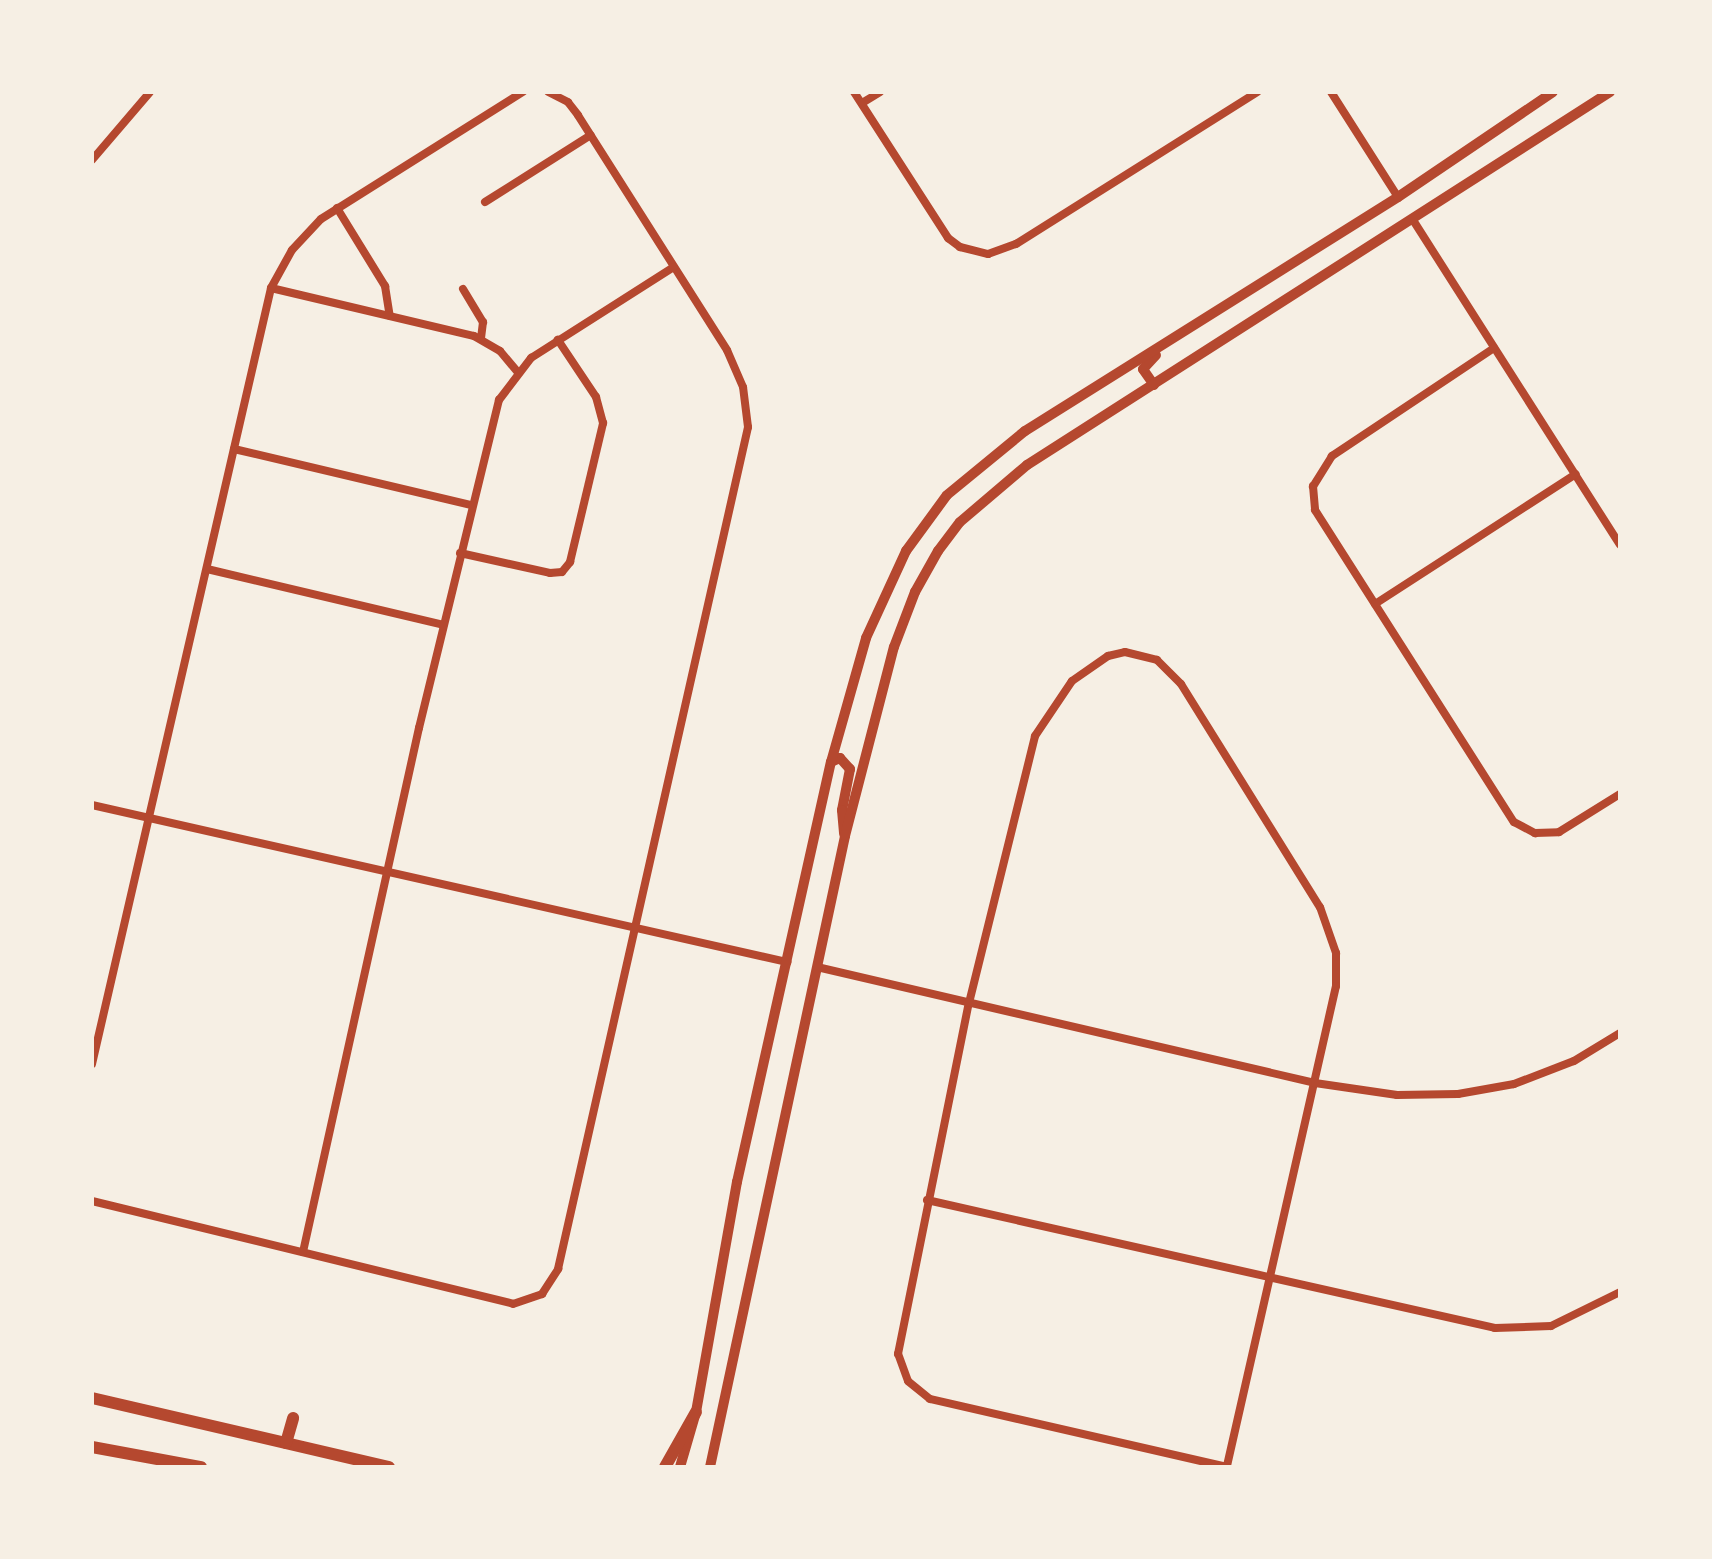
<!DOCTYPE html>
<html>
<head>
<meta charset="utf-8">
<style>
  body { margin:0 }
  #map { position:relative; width:1712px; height:1559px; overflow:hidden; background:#f6efe4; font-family:"Fira Sans",sans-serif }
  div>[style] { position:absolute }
  .minor>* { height:8px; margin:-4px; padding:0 4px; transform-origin:4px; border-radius:4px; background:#b5482f }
  .tertiary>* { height:10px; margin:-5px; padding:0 5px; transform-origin:5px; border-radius:5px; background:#b5482f }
  .secondary>* { height:12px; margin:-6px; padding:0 6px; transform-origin:6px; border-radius:6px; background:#b5482f }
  span { translate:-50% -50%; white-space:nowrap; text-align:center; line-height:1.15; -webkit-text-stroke:6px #f6efe4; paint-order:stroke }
  .frame { position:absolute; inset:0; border:94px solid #f6efe4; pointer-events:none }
</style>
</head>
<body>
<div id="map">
  <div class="minor">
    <i style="left:854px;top:92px;width:174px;rotate:57.2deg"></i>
    <i style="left:948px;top:238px;width:15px;rotate:37deg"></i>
    <i style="left:960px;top:247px;width:29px;rotate:14deg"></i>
    <i style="left:988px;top:254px;width:30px;rotate:-20deg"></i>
    <i style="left:1016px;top:244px;width:285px;rotate:-32.2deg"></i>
    <i style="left:1331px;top:92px;width:125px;rotate:57.5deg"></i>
    <i style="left:862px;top:103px;width:21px;rotate:-31deg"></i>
    <i style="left:92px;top:160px;width:89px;rotate:-49.5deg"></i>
    <i style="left:485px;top:202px;width:125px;rotate:-32.3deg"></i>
    <i style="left:337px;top:208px;width:92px;rotate:58.4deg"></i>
    <i style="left:385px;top:286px;width:30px;rotate:81deg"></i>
    <i style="left:1413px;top:220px;width:385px;rotate:57.5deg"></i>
    <i style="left:271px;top:288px;width:209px;rotate:13.3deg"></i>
    <i style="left:474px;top:336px;width:30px;rotate:30deg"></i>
    <i style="left:500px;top:351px;width:26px;rotate:50deg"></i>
    <i style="left:463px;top:289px;width:39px;rotate:59deg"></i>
    <i style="left:483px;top:322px;width:17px;rotate:97deg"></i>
    <i style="left:1494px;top:348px;width:195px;rotate:146.3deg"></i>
    <i style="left:1332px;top:456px;width:36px;rotate:122deg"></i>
    <i style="left:1313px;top:486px;width:24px;rotate:85deg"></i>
    <i style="left:1315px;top:510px;width:370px;rotate:57.5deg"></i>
    <i style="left:1514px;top:822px;width:24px;rotate:28deg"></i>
    <i style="left:1535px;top:833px;width:24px;rotate:-2deg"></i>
    <i style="left:1559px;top:832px;width:72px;rotate:-31.9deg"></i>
    <i style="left:234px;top:449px;width:244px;rotate:13.3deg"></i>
    <i style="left:460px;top:553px;width:92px;rotate:12.5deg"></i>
    <i style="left:550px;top:573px;width:12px;rotate:-5deg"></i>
    <i style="left:562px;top:572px;width:13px;rotate:-51deg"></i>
    <i style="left:570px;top:562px;width:143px;rotate:-76.6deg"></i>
    <i style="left:603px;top:423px;width:27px;rotate:-105deg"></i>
    <i style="left:596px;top:397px;width:69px;rotate:-123.7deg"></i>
    <i style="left:207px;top:569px;width:243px;rotate:13.3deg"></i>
    <i style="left:1375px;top:604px;width:239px;rotate:-32.9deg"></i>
    <i style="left:1125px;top:652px;width:33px;rotate:14deg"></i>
    <i style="left:1157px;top:660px;width:34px;rotate:45deg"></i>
    <i style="left:1181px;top:684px;width:263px;rotate:58.1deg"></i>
    <i style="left:1320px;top:907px;width:49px;rotate:70.8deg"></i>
    <i style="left:1336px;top:953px;width:33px;rotate:90deg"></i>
    <i style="left:1336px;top:986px;width:493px;rotate:102.8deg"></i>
    <i style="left:1227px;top:1467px;width:305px;rotate:-167.1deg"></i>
    <i style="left:930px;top:1399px;width:28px;rotate:-141deg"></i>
    <i style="left:908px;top:1381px;width:29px;rotate:-110deg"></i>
    <i style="left:898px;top:1354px;width:358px;rotate:-78.6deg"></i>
    <i style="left:969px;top:1003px;width:275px;rotate:-76.1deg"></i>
    <i style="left:1035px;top:736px;width:66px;rotate:-56.1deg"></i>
    <i style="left:1072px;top:681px;width:44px;rotate:-34.8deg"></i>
    <i style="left:1108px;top:656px;width:17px;rotate:-13deg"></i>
    <i style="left:92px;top:805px;width:713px;rotate:12.73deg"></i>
    <i style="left:817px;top:967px;width:511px;rotate:13.11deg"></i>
    <i style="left:1315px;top:1083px;width:83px;rotate:8.3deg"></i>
    <i style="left:1397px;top:1095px;width:61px;rotate:-0.9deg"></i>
    <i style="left:1458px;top:1094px;width:57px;rotate:-10.1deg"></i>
    <i style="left:1514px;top:1084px;width:64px;rotate:-21deg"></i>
    <i style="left:1574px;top:1061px;width:54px;rotate:-31.3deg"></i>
    <i style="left:92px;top:1064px;width:796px;rotate:-77.01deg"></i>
    <i style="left:271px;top:288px;width:43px;rotate:-61.1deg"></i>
    <i style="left:292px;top:250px;width:42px;rotate:-46.9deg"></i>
    <i style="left:321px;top:219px;width:239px;rotate:-32.2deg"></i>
    <i style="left:927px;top:1200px;width:582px;rotate:12.7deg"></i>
    <i style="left:1495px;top:1328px;width:56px;rotate:-2deg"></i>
    <i style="left:1551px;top:1326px;width:77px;rotate:-26.2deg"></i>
    <i style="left:92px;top:1201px;width:433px;rotate:13.7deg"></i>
    <i style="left:513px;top:1304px;width:31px;rotate:-19deg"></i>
    <i style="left:542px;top:1294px;width:30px;rotate:-57deg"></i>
    <i style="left:558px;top:1269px;width:863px;rotate:-77.28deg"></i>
    <i style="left:748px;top:427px;width:40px;rotate:-97.1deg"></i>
    <i style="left:743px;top:387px;width:40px;rotate:-113.4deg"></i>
    <i style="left:727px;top:350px;width:278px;rotate:-122.4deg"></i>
    <i style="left:578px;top:115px;width:16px;rotate:-128deg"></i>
    <i style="left:568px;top:102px;width:22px;rotate:-153deg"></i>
    <i style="left:303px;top:1252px;width:537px;rotate:-77.52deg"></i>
    <i style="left:419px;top:728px;width:338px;rotate:-76.3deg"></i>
    <i style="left:499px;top:400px;width:53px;rotate:-52.7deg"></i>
    <i style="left:531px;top:358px;width:169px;rotate:-32.5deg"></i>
  </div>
  <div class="tertiary">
    <i style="left:1154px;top:385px;width:19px;rotate:-125deg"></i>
    <i style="left:1143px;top:369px;width:19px;rotate:-47deg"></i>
    <i style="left:831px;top:762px;width:10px;rotate:-24deg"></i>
    <i style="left:840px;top:758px;width:15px;rotate:48deg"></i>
    <i style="left:850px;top:769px;width:42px;rotate:101deg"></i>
    <i style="left:842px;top:810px;width:24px;rotate:85deg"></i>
    <i style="left:680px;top:1467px;width:57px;rotate:-73.8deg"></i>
    <i style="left:696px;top:1412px;width:234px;rotate:-79.9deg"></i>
    <i style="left:737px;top:1182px;width:430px;rotate:-77.4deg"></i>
    <i style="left:831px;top:762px;width:129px;rotate:-74.2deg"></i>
    <i style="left:866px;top:638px;width:96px;rotate:-65.3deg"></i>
    <i style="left:906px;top:551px;width:69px;rotate:-53.8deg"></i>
    <i style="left:947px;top:495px;width:101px;rotate:-39.4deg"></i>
    <i style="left:1025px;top:431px;width:440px;rotate:-32.1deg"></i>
    <i style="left:1398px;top:197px;width:187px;rotate:-34.1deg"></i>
    <i style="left:710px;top:1467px;width:645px;rotate:-77.92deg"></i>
    <i style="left:845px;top:836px;width:195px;rotate:-75.5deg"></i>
    <i style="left:894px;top:647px;width:59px;rotate:-69.1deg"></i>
    <i style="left:915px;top:592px;width:47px;rotate:-60.7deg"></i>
    <i style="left:938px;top:551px;width:36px;rotate:-53deg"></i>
    <i style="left:960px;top:522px;width:88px;rotate:-40.4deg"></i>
    <i style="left:1027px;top:465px;width:692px;rotate:-32.61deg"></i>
  </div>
  <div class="secondary">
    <i style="left:92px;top:1398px;width:305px;rotate:13.1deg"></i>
    <i style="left:286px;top:1443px;width:26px;rotate:-74deg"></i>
    <i style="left:92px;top:1447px;width:111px;rotate:10.4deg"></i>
    <i style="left:665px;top:1467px;width:63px;rotate:-60.6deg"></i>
  </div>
  <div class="frame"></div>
</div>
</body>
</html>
